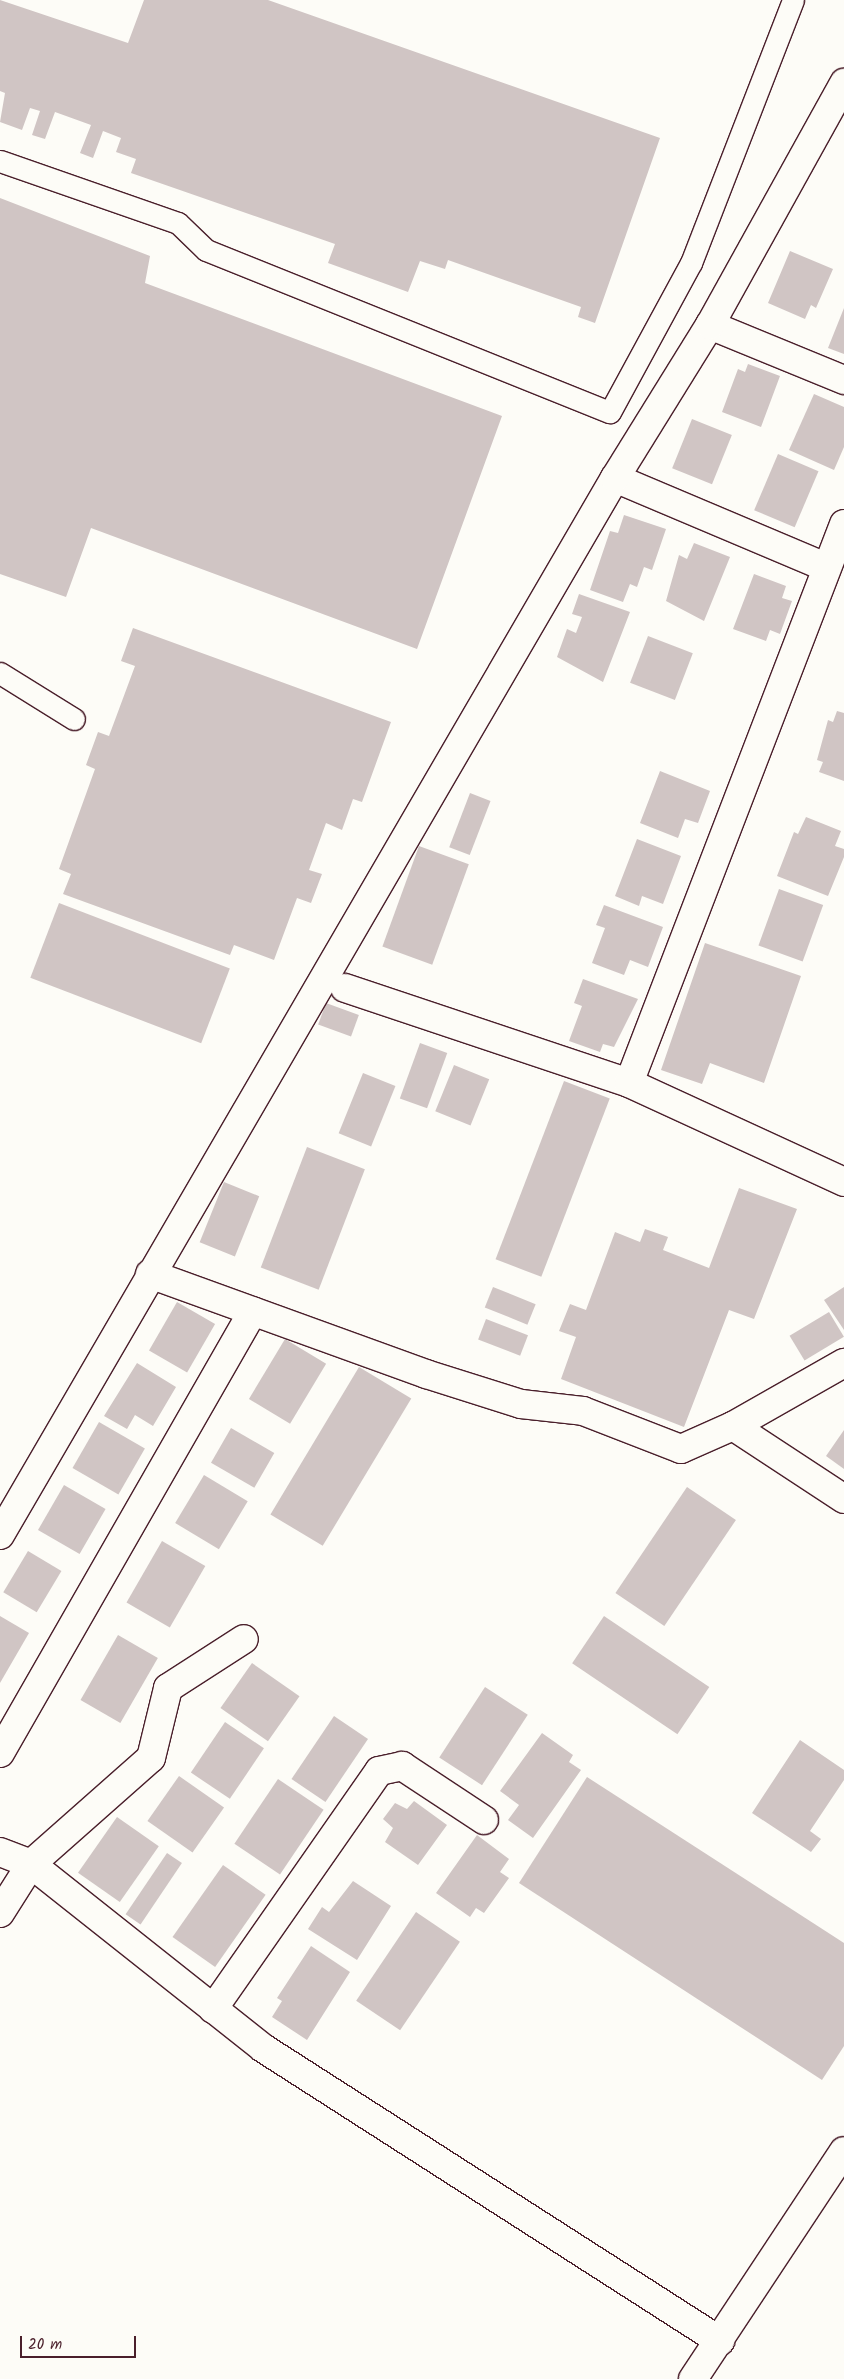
<!DOCTYPE html>
<html>
<head>
<meta charset="utf-8">
<style>
  body { margin:0 }
  #map { position:relative; width:844px; height:2379px; overflow:hidden; background:#fdfcf7; font-family:Kalam,sans-serif }
  div>[style] { position:absolute }
  .building>* { inset:0; background:#d0c5c4; transform-origin:0 0 }
  .roads { filter:drop-shadow(1px 0 #4a1f2b) drop-shadow(-1px 0 #4a1f2b) drop-shadow(0 1px #4a1f2b) drop-shadow(0 -1px #4a1f2b) }
  .service>* { height:21px; margin:-10.5px; padding:0 10.5px; transform-origin:10.5px; border-radius:10.5px; background:#fdfcf7 }
  .minor>* { height:28px; margin:-14px; padding:0 14px; transform-origin:14px; border-radius:14px; background:#fdfcf7 }
  .tertiary>* { height:28px; margin:-14px; padding:0 14px; transform-origin:14px; border-radius:14px; background:#fdfcf7 }
  span { translate:-50% -50%; white-space:nowrap; text-align:center; line-height:1.15; -webkit-text-stroke:5px #fdfcf7; paint-order:stroke }
  .scale { position:absolute; left:20px; top:2336px; width:116px; height:22px; box-sizing:border-box; border:2px solid #4a1f2b; border-top:0; padding-left:6px; font-size:15px; line-height:18px; white-space:nowrap; color:#4a1f2b; -webkit-text-stroke:4px #fdfcf7; paint-order:stroke }
</style>
</head>
<body>
<div id="map">
  <div class="building">
    <i style="clip-path:polygon(0 0,128px 43px,144px 0,268px 0,660px 138px,595px 323px,578px 317px,581px 307px,448px 260px,445px 269px,420px 261px,408px 292px,328px 263px,335px 244px,131px 173px,136px 159px,116px 152px,121px 138px,103px 131px,93px 158px,80px 153px,91px 125px,55px 112px,45px 139px,32px 135px,40px 111px,30px 108px,22px 130px,0 122px,5px 93px,0 91px)"></i>
    <i style="clip-path:polygon(0 198px,150px 256px,145px 283px,502px 416px,417px 649px,91px 528px,66px 597px,0 574px)"></i>
    <i style="clip-path:polygon(790px 251px,833px 269px,816px 308px,811px 305px,805px 319px,768px 303px)"></i>
    <i style="clip-path:polygon(844px 308px,844px 354px,828px 348px)"></i>
    <i style="clip-path:polygon(748px 364px,780px 376px,761px 427px,722px 412px,738px 369px,745px 372px)"></i>
    <i style="clip-path:polygon(814px 394px,844px 407px,844px 447px,834px 470px,789px 450px)"></i>
    <i style="left:692px;top:419px;width:43px;height:53px;rotate:22deg"></i>
    <i style="left:778px;top:454px;width:44px;height:61px;rotate:23deg"></i>
    <i style="clip-path:polygon(624px 515px,666px 529px,652px 570px,644px 567px,637px 587px,630px 584px,623px 602px,590px 590px,610px 531px,618px 533px)"></i>
    <i style="clip-path:polygon(694px 543px,730px 557px,704px 621px,666px 601px,679px 555px,687px 559px)"></i>
    <i style="clip-path:polygon(754px 574px,786px 586px,782px 598px,792px 601px,780px 634px,770px 630px,766px 641px,733px 629px)"></i>
    <i style="clip-path:polygon(579px 594px,630px 612px,603px 682px,557px 657px,567px 629px,576px 633px,582px 617px,572px 614px)"></i>
    <i style="clip-path:polygon(133px 628px,391px 722px,362px 802px,353px 799px,342px 830px,326px 823px,309px 870px,322px 874px,311px 903px,297px 898px,274px 960px,234px 945px,230px 955px,63px 894px,71px 874px,59px 869px,95px 769px,86px 765px,98px 732px,109px 736px,135px 666px,121px 661px)"></i>
    <i style="left:648px;top:636px;width:48px;height:50px;rotate:21deg"></i>
    <i style="clip-path:polygon(837px 711px,844px 713px,844px 781px,819px 772px,823px 762px,817px 760px,828px 720px,833px 722px)"></i>
    <i style="clip-path:polygon(660px 771px,710px 791px,698px 823px,685px 819px,678px 838px,640px 823px)"></i>
    <i style="left:470px;top:793px;width:22px;height:58px;rotate:21deg"></i>
    <i style="clip-path:polygon(806px 817px,841px 831px,835px 846px,844px 849px,844px 857px,828px 896px,777px 876px,794px 832px,798px 834px)"></i>
    <i style="clip-path:polygon(637px 839px,681px 856px,663px 904px,642px 896px,639px 906px,615px 896px)"></i>
    <i style="left:419px;top:846px;width:53px;height:107px;rotate:20deg"></i>
    <i style="left:779px;top:889px;width:47px;height:60px;rotate:20deg"></i>
    <i style="left:59px;top:903px;width:183px;height:80px;rotate:21deg"></i>
    <i style="clip-path:polygon(604px 905px,663px 927px,648px 967px,630px 960px,624px 975px,592px 963px,605px 928px,596px 925px)"></i>
    <i style="clip-path:polygon(705px 943px,801px 976px,764px 1083px,710px 1063px,702px 1084px,661px 1070px)"></i>
    <i style="clip-path:polygon(583px 979px,638px 999px,614px 1047px,603px 1044px,600px 1052px,569px 1041px,582px 1006px,574px 1003px)"></i>
    <i style="left:326px;top:1003px;width:35px;height:23px;rotate:20deg"></i>
    <i style="left:420px;top:1043px;width:29px;height:59px;rotate:20deg"></i>
    <i style="left:454px;top:1065px;width:38px;height:50px;rotate:22deg"></i>
    <i style="left:363px;top:1073px;width:35px;height:65px;rotate:22deg"></i>
    <i style="left:564px;top:1081px;width:49px;height:191px;rotate:21deg"></i>
    <i style="left:307px;top:1147px;width:62px;height:129px;rotate:21deg"></i>
    <i style="left:224px;top:1182px;width:38px;height:65px;rotate:22deg"></i>
    <i style="clip-path:polygon(739px 1188px,797px 1209px,754px 1319px,729px 1310px,684px 1427px,561px 1379px,576px 1337px,559px 1331px,570px 1304px,586px 1310px,615px 1232px,640px 1242px,645px 1229px,668px 1237px,663px 1250px,709px 1268px)"></i>
    <i style="left:493px;top:1287px;width:46px;height:22px;rotate:22deg"></i>
    <i style="clip-path:polygon(844px 1287px,844px 1330px,824px 1300px)"></i>
    <i style="left:177px;top:1302px;width:44px;height:56px;rotate:30deg"></i>
    <i style="left:829px;top:1312px;width:29px;height:46px;rotate:59deg"></i>
    <i style="left:486px;top:1319px;width:45px;height:22px;rotate:21deg"></i>
    <i style="left:285px;top:1339px;width:48px;height:70px;rotate:31deg"></i>
    <i style="clip-path:polygon(137px 1363px,176px 1387px,153px 1426px,135px 1415px,127px 1429px,104px 1416px)"></i>
    <i style="left:359px;top:1367px;width:61px;height:172px;rotate:31deg"></i>
    <i style="left:99px;top:1422px;width:53px;height:53px;rotate:30deg"></i>
    <i style="left:231px;top:1428px;width:50px;height:40px;rotate:30deg"></i>
    <i style="clip-path:polygon(844px 1430px,844px 1469px,826px 1456px)"></i>
    <i style="left:204px;top:1475px;width:51px;height:56px;rotate:31deg"></i>
    <i style="left:64px;top:1485px;width:48px;height:52px;rotate:30deg"></i>
    <i style="left:687px;top:1487px;width:59px;height:128px;rotate:34deg"></i>
    <i style="left:162px;top:1541px;width:50px;height:71px;rotate:30deg"></i>
    <i style="left:28px;top:1551px;width:39px;height:48px;rotate:31deg"></i>
    <i style="clip-path:polygon(0 1616px,29px 1633px,0 1683px)"></i>
    <i style="left:604px;top:1616px;width:127px;height:57px;rotate:34deg"></i>
    <i style="left:118px;top:1635px;width:46px;height:75px;rotate:30deg"></i>
    <i style="left:252px;top:1663px;width:58px;height:55px;rotate:35deg"></i>
    <i style="left:485px;top:1687px;width:51px;height:84px;rotate:33deg"></i>
    <i style="left:334px;top:1716px;width:41px;height:76px;rotate:34deg"></i>
    <i style="left:225px;top:1722px;width:47px;height:61px;rotate:34deg"></i>
    <i style="clip-path:polygon(542px 1733px,573px 1755px,569px 1762px,581px 1770px,533px 1838px,508px 1820px,519px 1805px,500px 1791px)"></i>
    <i style="clip-path:polygon(800px 1740px,844px 1770px,844px 1780px,810px 1831px,821px 1839px,811px 1852px,752px 1813px)"></i>
    <i style="left:179px;top:1776px;width:55px;height:55px;rotate:35deg"></i>
    <i style="clip-path:polygon(587px 1777px,844px 1943px,844px 2046px,822px 2080px,519px 1883px)"></i>
    <i style="left:278px;top:1779px;width:55px;height:78px;rotate:34deg"></i>
    <i style="clip-path:polygon(414px 1801px,447px 1825px,418px 1865px,385px 1842px,393px 1828px,383px 1819px,395px 1803px,407px 1809px)"></i>
    <i style="left:117px;top:1817px;width:51px;height:68px;rotate:35deg"></i>
    <i style="clip-path:polygon(477px 1835px,509px 1859px,500px 1872px,509px 1878px,484px 1913px,476px 1908px,470px 1917px,436px 1893px)"></i>
    <i style="left:167px;top:1853px;width:18px;height:74px;rotate:34deg"></i>
    <i style="left:223px;top:1865px;width:52px;height:88px;rotate:35deg"></i>
    <i style="clip-path:polygon(353px 1881px,391px 1906px,357px 1960px,308px 1929px,322px 1907px,329px 1912px)"></i>
    <i style="left:416px;top:1912px;width:53px;height:107px;rotate:34deg"></i>
    <i style="clip-path:polygon(311px 1946px,350px 1972px,307px 2040px,272px 2017px,282px 2001px,277px 1998px)"></i>
  </div>
  <div class="roads">
    <div class="service">
      <i style="left:0;top:161px;width:188px;rotate:19.2deg"></i>
      <i style="left:178px;top:223px;width:39px;rotate:44deg"></i>
      <i style="left:206px;top:250px;width:435px;rotate:21.9deg"></i>
      <i style="left:610px;top:412px;width:170px;rotate:-61.5deg"></i>
      <i style="left:691px;top:263px;width:282px;rotate:-68.8deg"></i>
      <i style="left:0;top:673px;width:87px;rotate:31.9deg"></i>
    </div>
    <div class="minor">
      <i style="left:710px;top:325px;width:145px;rotate:22.3deg"></i>
      <i style="left:615px;top:478px;width:229px;rotate:22.9deg"></i>
      <i style="left:345px;top:988px;width:299px;rotate:18.5deg"></i>
      <i style="left:629px;top:1083px;width:237px;rotate:24.7deg"></i>
      <i style="left:629px;top:1083px;width:599px;rotate:-68.96deg"></i>
      <i style="left:150px;top:1274px;width:294px;rotate:19.9deg"></i>
      <i style="left:426px;top:1374px;width:100px;rotate:17.5deg"></i>
      <i style="left:521px;top:1404px;width:62px;rotate:6.4deg"></i>
      <i style="left:583px;top:1411px;width:105px;rotate:21.2deg"></i>
      <i style="left:681px;top:1449px;width:57px;rotate:-23.9deg"></i>
      <i style="left:733px;top:1426px;width:128px;rotate:-29.6deg"></i>
      <i style="left:733px;top:1426px;width:133px;rotate:33.3deg"></i>
      <i style="left:0;top:1535px;width:1223px;rotate:-59.81deg"></i>
      <i style="left:615px;top:478px;width:180px;rotate:-58.2deg"></i>
      <i style="left:710px;top:325px;width:277px;rotate:-61deg"></i>
      <i style="left:0;top:1753px;width:509px;rotate:-60.21deg"></i>
      <i style="left:0;top:1913px;width:58px;rotate:-57.7deg"></i>
      <i style="left:31px;top:1864px;width:160px;rotate:-41.5deg"></i>
      <i style="left:151px;top:1758px;width:72px;rotate:-76.3deg"></i>
      <i style="left:168px;top:1688px;width:90px;rotate:-32.8deg"></i>
      <i style="left:213px;top:2009px;width:290px;rotate:-55.1deg"></i>
      <i style="left:379px;top:1771px;width:24px;rotate:-12deg"></i>
      <i style="left:402px;top:1766px;width:98px;rotate:33.4deg"></i>
    </div>
    <div class="tertiary">
      <i style="left:0;top:1852px;width:33px;rotate:21deg"></i>
      <i style="left:31px;top:1864px;width:296px;rotate:38.4deg"></i>
      <i style="left:263px;top:2048px;width:543px;rotate:32.67deg"></i>
      <i style="left:693px;top:2379px;width:273px;rotate:-56.5deg"></i>
    </div>
  </div>
  <div class="scale">20 m</div>
</div>
</body>
</html>
